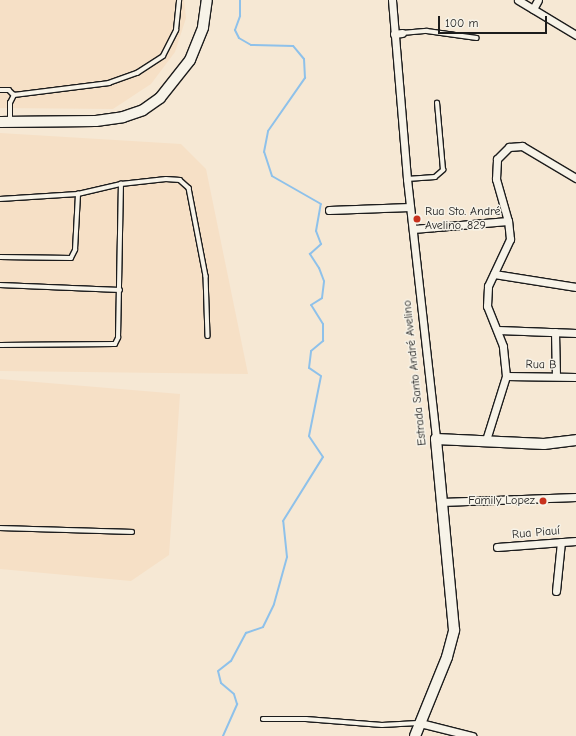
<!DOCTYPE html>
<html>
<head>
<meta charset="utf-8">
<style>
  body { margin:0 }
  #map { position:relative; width:576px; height:736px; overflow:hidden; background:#f6e8d4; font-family:"Comic Neue",sans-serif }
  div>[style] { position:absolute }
  .built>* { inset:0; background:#f6e0c6 }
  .stream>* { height:2px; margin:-1px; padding:0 1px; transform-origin:1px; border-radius:1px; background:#8ec1ea }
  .roads { filter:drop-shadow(1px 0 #1c1c1c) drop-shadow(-1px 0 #1c1c1c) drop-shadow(0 1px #1c1c1c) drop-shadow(0 -1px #1c1c1c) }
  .service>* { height:3.5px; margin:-1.75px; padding:0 1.75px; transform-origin:1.75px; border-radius:1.75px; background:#f7f3e8 }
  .minor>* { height:7px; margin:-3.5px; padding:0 3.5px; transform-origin:3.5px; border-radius:3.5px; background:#f7f3e8 }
  .secondary>* { height:10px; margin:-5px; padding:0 5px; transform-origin:5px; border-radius:5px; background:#f7f3e8 }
  .dots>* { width:11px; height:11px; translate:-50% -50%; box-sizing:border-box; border:2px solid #f7f3e8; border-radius:50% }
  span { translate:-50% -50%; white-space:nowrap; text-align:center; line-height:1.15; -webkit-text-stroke:3px #f7f3e8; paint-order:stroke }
  .poi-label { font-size:12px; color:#1c1c1c }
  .left { translate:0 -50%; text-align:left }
  .right { translate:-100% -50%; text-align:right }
  .street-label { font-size:12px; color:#1c1c1c }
  .scale { position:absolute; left:438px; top:16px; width:109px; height:18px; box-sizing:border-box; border:2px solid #1c1c1c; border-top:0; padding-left:5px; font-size:12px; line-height:14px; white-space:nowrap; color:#1c1c1c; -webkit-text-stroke:3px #f7f3e8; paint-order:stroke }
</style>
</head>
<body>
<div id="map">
  <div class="built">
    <i style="clip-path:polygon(0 0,184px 0,186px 18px,175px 52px,151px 84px,113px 109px,0 108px)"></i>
    <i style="clip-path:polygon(0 133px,181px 144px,206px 169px,248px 374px,0 371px)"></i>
    <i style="clip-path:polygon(0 379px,180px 394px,169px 555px,131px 581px,0 569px)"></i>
  </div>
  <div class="stream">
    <i style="left:223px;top:736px;width:35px;rotate:-66deg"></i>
    <i style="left:237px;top:704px;width:10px;rotate:-107deg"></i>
    <i style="left:234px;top:694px;width:17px;rotate:-140deg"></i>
    <i style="left:221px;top:683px;width:12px;rotate:-104deg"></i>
    <i style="left:218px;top:671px;width:16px;rotate:-38deg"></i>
    <i style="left:231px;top:661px;width:32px;rotate:-62deg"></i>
    <i style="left:246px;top:633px;width:18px;rotate:-19deg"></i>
    <i style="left:263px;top:627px;width:25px;rotate:-64deg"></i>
    <i style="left:274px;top:604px;width:49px;rotate:-74.5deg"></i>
    <i style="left:287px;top:557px;width:36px;rotate:-96deg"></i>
    <i style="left:283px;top:521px;width:75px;rotate:-58deg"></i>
    <i style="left:323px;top:457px;width:25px;rotate:-124deg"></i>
    <i style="left:309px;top:436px;width:61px;rotate:-78.7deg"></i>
    <i style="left:321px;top:376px;width:14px;rotate:-146deg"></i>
    <i style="left:309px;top:368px;width:17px;rotate:-83deg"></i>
    <i style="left:311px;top:351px;width:16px;rotate:-40deg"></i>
    <i style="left:323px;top:341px;width:17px;rotate:-90deg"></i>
    <i style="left:323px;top:324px;width:22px;rotate:-122deg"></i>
    <i style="left:311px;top:305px;width:13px;rotate:-32deg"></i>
    <i style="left:322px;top:298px;width:17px;rotate:-83deg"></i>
    <i style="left:324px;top:281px;width:14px;rotate:-111deg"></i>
    <i style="left:319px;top:268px;width:17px;rotate:-123deg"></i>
    <i style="left:310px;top:254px;width:15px;rotate:-42deg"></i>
    <i style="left:321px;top:244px;width:14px;rotate:-111deg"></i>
    <i style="left:316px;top:231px;width:27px;rotate:-80deg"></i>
    <i style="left:321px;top:204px;width:56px;rotate:-150.3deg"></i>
    <i style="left:272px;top:176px;width:25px;rotate:-108deg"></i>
    <i style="left:264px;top:152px;width:21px;rotate:-79deg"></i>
    <i style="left:268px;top:131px;width:65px;rotate:-55.1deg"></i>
    <i style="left:305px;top:78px;width:19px;rotate:-93deg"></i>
    <i style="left:304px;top:59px;width:17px;rotate:-130deg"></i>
    <i style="left:293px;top:46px;width:42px;rotate:-178.6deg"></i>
    <i style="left:251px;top:45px;width:14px;rotate:-150deg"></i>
    <i style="left:239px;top:38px;width:9px;rotate:-117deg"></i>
    <i style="left:235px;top:30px;width:15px;rotate:-70deg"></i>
    <i style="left:240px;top:16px;width:16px;rotate:-90deg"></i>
  </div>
  <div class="roads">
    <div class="service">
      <i style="left:402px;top:33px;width:25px;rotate:-5deg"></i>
      <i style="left:427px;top:31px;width:50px;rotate:8deg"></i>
      <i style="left:0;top:90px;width:9px"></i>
      <i style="left:9px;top:90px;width:7px;rotate:45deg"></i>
      <i style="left:10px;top:120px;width:17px;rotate:-90deg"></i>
      <i style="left:10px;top:103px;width:9px;rotate:-63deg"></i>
      <i style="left:14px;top:95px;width:96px;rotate:-7.2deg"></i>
      <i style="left:109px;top:83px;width:30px;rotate:-20deg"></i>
      <i style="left:137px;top:73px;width:31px;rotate:-33deg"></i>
      <i style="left:163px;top:56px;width:29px;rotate:-63deg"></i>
      <i style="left:176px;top:30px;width:30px;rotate:-84deg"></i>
      <i style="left:407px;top:179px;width:28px;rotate:-4deg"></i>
      <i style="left:435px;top:177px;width:11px;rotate:-41deg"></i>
      <i style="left:443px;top:170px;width:67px;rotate:-95.1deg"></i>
      <i style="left:0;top:199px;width:78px;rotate:-3.7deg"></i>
      <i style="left:78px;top:194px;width:44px;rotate:-13.1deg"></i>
      <i style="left:0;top:257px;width:71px;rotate:0.8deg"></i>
      <i style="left:71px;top:258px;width:9px;rotate:-63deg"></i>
      <i style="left:75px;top:250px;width:56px;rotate:-86.9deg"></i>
      <i style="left:0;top:285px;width:120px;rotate:2.4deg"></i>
      <i style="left:0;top:345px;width:115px;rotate:-0.5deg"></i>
      <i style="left:115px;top:344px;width:7px;rotate:-63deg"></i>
      <i style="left:118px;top:338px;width:154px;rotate:-88.9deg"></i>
      <i style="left:121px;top:184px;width:45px;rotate:-6.3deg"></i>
      <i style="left:166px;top:179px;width:14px;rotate:4deg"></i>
      <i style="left:180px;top:180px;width:12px;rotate:42deg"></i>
      <i style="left:189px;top:188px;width:90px;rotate:79.1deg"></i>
      <i style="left:206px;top:276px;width:60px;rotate:88.1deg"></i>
      <i style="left:0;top:528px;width:132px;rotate:1.7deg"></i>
      <i style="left:263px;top:719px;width:43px"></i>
      <i style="left:306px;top:719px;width:76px;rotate:4.5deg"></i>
      <i style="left:382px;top:725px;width:36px;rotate:-3deg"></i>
    </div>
    <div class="minor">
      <i style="left:392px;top:0;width:180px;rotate:85.2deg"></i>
      <i style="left:407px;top:179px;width:262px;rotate:83.6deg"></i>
      <i style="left:518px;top:0;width:68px;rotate:31.1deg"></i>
      <i style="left:533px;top:9px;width:10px;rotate:-61deg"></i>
      <i style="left:394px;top:34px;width:8px;rotate:-7deg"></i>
      <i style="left:329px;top:210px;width:81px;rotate:-2.1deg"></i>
      <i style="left:413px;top:229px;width:95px;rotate:-4.8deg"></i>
      <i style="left:494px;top:274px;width:83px;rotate:9deg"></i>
      <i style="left:498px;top:330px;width:78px;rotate:2.2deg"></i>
      <i style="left:555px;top:332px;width:44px;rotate:88.7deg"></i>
      <i style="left:506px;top:376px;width:70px;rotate:0.8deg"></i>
      <i style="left:486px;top:440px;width:67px;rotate:-72.6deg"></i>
      <i style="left:506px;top:376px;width:30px;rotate:-96deg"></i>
      <i style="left:503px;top:346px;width:43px;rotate:-111.8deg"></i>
      <i style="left:487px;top:306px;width:20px;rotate:-87deg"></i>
      <i style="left:488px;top:286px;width:52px;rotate:-64.9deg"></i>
      <i style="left:510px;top:239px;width:18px;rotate:-96deg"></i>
      <i style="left:508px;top:221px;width:44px;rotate:-105.9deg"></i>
      <i style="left:496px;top:179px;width:20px;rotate:-87deg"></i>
      <i style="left:497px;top:159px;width:17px;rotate:-45deg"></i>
      <i style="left:509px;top:147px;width:13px;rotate:-4deg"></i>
      <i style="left:522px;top:146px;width:63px;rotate:30.7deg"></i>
      <i style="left:441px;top:502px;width:135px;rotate:-2.1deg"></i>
      <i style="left:497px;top:547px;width:79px;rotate:-4.3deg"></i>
      <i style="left:556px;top:591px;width:49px;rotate:-84.2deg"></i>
      <i style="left:420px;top:723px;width:54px;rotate:14deg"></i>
    </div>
    <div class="secondary">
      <i style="left:0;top:122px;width:96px;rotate:-0.6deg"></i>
      <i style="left:96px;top:121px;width:27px;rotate:-8deg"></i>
      <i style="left:123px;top:117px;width:21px;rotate:-19deg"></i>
      <i style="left:143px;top:110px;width:21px;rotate:-35deg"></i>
      <i style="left:160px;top:98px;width:48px;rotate:-51.7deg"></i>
      <i style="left:190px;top:60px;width:35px;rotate:-68deg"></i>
      <i style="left:203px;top:27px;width:27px;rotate:-82deg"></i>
      <i style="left:415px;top:736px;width:85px;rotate:-67.9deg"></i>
      <i style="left:447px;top:657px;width:28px;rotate:-75deg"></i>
      <i style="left:454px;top:630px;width:192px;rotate:-95.4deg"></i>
      <i style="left:436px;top:439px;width:108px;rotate:2.7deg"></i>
      <i style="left:544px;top:444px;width:32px;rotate:-7deg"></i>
    </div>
  </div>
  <div class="dots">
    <i style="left:417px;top:219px;background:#c8321e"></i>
    <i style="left:543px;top:501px;background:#c8321e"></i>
  </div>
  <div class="poi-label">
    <span class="left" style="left:425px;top:219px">Rua Sto. André<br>Avelino, 829</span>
    <span class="right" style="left:535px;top:501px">Family Lopez</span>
  </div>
  <div class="street-label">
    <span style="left:541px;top:365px;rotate:1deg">Rua B</span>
    <span style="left:415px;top:373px;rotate:-96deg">Estrada Santo André Avelino</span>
    <span style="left:536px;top:533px;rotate:-5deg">Rua Piauí</span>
  </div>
  <div class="scale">100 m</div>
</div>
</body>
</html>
